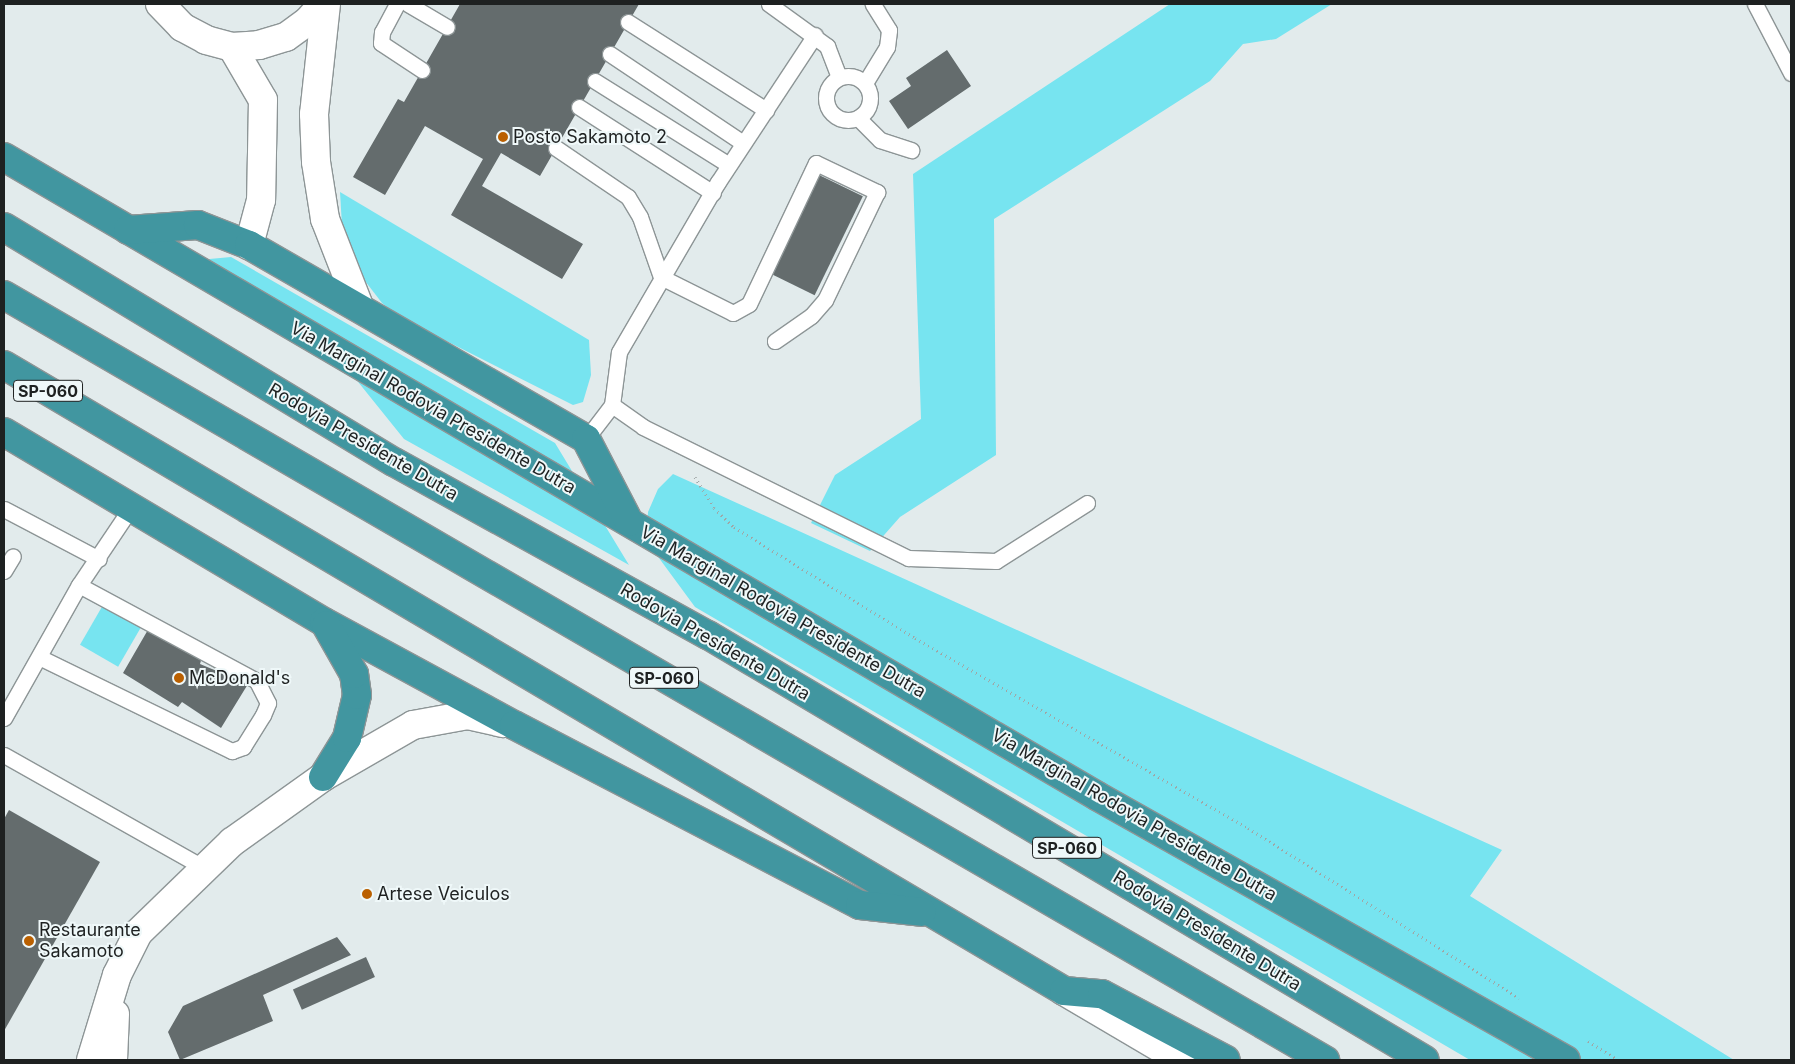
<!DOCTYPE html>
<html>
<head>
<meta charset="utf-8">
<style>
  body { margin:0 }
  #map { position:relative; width:1795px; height:1064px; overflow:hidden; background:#e2ebec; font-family:Inter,sans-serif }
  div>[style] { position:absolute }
  .green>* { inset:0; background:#77e4f0; transform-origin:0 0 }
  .building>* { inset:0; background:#646c6d; transform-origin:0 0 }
  .path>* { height:3px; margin-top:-1.5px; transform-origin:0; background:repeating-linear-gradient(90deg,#9fa6a6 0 1px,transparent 0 5px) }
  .roads { filter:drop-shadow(1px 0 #8d9596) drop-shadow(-1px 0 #8d9596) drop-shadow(0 1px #8d9596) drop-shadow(0 -1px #8d9596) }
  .service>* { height:15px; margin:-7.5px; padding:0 7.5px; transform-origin:7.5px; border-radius:7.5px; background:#fff }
  .service>.ring { margin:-7.5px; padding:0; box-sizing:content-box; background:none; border:15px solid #fff; border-radius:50% }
  .tertiary>* { height:28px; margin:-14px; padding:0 14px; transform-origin:14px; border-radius:14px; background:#fff }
  .secondary>* { height:28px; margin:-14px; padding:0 14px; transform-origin:14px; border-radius:14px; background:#fff }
  .motorway>* { height:28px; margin:-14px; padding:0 14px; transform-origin:14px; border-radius:14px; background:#4196a0 }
  .dots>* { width:14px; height:14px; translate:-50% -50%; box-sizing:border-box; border:2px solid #eff8f9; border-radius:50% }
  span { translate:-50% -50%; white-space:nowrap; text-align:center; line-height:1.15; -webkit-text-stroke:4px #eff8f9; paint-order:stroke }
  .shield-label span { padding:1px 4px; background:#eff8f9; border:1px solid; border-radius:4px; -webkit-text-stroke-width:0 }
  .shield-label { font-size:16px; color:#1e2121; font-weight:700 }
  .poi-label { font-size:18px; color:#1e2121 }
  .left { translate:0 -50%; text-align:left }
  .street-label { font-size:18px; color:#1e2121 }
  .frame { position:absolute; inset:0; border:5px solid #1e2121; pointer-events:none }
</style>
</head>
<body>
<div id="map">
  <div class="green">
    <i style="clip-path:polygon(1170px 4px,1332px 4px,1276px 39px,1243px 44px,1210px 81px,994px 219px,996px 455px,900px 517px,870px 551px,811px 523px,835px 475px,921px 419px,913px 174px)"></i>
    <i style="clip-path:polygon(340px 192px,589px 340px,591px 375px,583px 402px,573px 405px,399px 317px,382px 303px,355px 268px,343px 242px)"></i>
    <i style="clip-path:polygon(231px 257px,555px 443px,629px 565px,404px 439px,334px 352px,177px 262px)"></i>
    <i style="clip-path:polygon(673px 474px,1502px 850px,1470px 896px,1734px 1060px,1470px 1060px,695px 607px,656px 554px,647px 531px,648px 512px,658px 489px)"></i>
    <i style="left:103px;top:605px;width:44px;height:46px;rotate:30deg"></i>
  </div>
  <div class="building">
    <i style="clip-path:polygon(460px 4px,639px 4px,540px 176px,501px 153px,482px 186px,583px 244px,562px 279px,451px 215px,483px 159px,425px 126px,385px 195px,353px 177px,398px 99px,404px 102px)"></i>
    <i style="clip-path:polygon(947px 50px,971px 86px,908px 129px,889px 101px,911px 86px,906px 78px)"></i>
    <i style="left:817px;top:174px;width:51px;height:110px;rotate:26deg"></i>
    <i style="clip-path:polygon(149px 628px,202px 657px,200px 664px,248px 684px,221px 728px,182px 702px,178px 707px,123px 673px)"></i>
    <i style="clip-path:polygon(9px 810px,100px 862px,4px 1031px,4px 819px)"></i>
    <i style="clip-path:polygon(337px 937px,351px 955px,263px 995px,273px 1021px,180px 1060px,168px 1032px,183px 1006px)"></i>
    <i style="left:366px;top:957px;width:22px;height:80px;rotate:66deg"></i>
  </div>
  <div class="path">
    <i style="left:695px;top:477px;width:36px;rotate:58deg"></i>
    <i style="left:714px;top:508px;width:28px;rotate:44deg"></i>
    <i style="left:734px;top:527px;width:212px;rotate:31.5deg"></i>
    <i style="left:915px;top:638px;width:383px;rotate:29.7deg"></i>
    <i style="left:1248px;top:828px;width:320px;rotate:32.1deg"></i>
    <i style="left:1588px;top:1041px;width:36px;rotate:32deg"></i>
  </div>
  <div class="roads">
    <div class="service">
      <i style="left:397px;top:4px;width:32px;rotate:118deg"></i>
      <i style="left:382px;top:32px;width:11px;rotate:95deg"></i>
      <i style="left:381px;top:43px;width:49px;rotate:33.4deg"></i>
      <i style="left:408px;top:4px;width:45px;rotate:30.5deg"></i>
      <i style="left:769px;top:4px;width:72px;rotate:35.9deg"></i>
      <i style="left:827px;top:46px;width:33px;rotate:69deg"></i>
      <i style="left:1755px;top:4px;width:78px;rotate:62.4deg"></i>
      <i style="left:628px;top:22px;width:164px;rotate:32.5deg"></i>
      <i style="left:610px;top:54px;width:160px;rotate:33.8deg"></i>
      <i class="ring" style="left:826px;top:76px;width:29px;height:29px"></i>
      <i style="left:595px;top:81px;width:158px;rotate:32.1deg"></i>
      <i style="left:865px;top:83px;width:42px;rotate:-58.6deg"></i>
      <i style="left:887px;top:47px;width:17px;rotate:-83deg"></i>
      <i style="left:889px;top:30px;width:31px;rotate:-122deg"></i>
      <i style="left:579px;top:107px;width:159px;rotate:32.7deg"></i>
      <i style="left:858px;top:118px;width:31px;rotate:45deg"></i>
      <i style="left:880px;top:140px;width:33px;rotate:18deg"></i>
      <i style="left:556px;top:148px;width:87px;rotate:34.2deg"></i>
      <i style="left:628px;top:197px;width:23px;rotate:59deg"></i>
      <i style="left:640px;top:217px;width:64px;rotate:70.7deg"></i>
      <i style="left:661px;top:277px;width:80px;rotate:26.6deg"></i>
      <i style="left:733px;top:313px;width:18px;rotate:-29deg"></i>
      <i style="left:749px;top:304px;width:156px;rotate:-64.6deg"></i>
      <i style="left:816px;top:163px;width:68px;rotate:25.4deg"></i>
      <i style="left:877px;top:192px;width:120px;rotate:115.7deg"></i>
      <i style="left:825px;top:300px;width:21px;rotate:131deg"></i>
      <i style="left:811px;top:316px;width:44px;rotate:145.2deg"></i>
      <i style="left:612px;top:405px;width:38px;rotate:35deg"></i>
      <i style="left:643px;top:427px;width:296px;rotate:26.3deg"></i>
      <i style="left:908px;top:558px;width:88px;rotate:2deg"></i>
      <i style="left:996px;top:561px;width:108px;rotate:-32.5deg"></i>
      <i style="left:586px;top:439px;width:43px;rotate:-52.6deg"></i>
      <i style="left:612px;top:405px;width:53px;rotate:-82.5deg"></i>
      <i style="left:619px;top:352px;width:197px;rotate:-59.8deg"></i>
      <i style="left:718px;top:182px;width:176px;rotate:-56.6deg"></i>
      <i style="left:4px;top:509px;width:107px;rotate:27.8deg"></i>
      <i style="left:4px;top:571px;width:17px;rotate:-59deg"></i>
      <i style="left:39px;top:657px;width:215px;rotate:26deg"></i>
      <i style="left:232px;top:751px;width:12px;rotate:-20deg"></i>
      <i style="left:243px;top:747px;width:38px;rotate:-58deg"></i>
      <i style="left:263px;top:715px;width:13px;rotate:-67deg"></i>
      <i style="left:268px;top:703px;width:25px;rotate:-117deg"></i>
      <i style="left:257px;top:681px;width:202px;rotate:-151.7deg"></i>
      <i style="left:4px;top:718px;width:153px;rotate:-60.6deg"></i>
      <i style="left:79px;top:585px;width:92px;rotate:-56.1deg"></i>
      <i style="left:4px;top:755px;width:228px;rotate:29.4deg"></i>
    </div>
    <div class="tertiary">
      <i style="left:160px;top:4px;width:32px;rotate:46deg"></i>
      <i style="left:182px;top:27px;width:27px;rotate:28deg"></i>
      <i style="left:206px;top:40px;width:27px;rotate:15deg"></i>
      <i style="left:232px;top:47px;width:27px;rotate:-4deg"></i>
      <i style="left:259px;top:45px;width:28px;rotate:-17deg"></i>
      <i style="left:286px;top:37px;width:27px;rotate:-36deg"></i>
      <i style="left:308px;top:21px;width:23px;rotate:-49deg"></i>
      <i style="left:326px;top:4px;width:111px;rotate:96.2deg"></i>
      <i style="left:314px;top:114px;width:48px;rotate:87.6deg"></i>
      <i style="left:316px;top:162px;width:58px;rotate:81deg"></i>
      <i style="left:325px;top:219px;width:93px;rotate:68.7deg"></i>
      <i style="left:232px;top:47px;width:61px;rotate:59.7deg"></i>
      <i style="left:263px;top:100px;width:100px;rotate:91.1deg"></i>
      <i style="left:261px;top:200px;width:47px;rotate:104.9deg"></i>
    </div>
    <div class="secondary">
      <i style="left:1064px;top:991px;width:136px;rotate:30.5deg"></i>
      <i style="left:91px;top:1060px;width:89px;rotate:-73deg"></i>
      <i style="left:117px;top:975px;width:47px;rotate:-63.4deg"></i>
      <i style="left:138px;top:933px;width:131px;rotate:-44.1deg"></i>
      <i style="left:232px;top:842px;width:112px;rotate:-35.5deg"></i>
      <i style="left:323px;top:777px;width:104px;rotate:-30deg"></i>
      <i style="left:413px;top:725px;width:56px;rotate:-10.3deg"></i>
      <i style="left:468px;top:715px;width:36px;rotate:13deg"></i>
      <i style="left:113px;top:1060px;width:46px;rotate:-87.5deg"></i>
    </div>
    <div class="motorway">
      <i style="left:4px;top:157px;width:1266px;rotate:30.31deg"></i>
      <i style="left:1097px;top:796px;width:538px;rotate:29.38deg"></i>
      <i style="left:4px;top:227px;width:455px;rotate:31.1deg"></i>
      <i style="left:394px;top:462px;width:359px;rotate:28.9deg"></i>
      <i style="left:708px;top:635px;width:833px;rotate:30.66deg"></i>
      <i style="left:128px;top:230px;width:70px;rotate:-4.1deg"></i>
      <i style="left:198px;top:225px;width:55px;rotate:21.4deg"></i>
      <i style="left:249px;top:245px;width:389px;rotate:29.9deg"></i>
      <i style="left:586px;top:439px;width:93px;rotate:62.6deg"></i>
      <i style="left:4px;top:295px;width:1527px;rotate:30.08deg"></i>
      <i style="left:4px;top:365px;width:1231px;rotate:30.56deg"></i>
      <i style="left:1064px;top:991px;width:38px;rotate:5deg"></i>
      <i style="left:1102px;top:994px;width:140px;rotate:28deg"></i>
      <i style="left:4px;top:432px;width:372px;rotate:30.7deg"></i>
      <i style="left:324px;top:622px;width:216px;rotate:28.5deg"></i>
      <i style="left:514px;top:725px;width:390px;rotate:27.5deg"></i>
      <i style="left:860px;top:905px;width:62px;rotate:6.4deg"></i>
      <i style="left:323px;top:777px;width:46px;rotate:-58.4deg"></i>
      <i style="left:347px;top:738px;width:44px;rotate:-76.9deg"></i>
      <i style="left:357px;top:695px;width:21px;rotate:-98deg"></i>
      <i style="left:354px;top:674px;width:56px;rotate:-119.7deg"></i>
    </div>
  </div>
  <div class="dots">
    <i style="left:503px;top:137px;background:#ba6001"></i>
    <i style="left:179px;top:678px;background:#ba6001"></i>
    <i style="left:367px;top:894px;background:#ba6001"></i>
    <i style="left:29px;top:941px;background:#ba6001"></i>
  </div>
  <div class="shield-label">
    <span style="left:48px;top:391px">SP-060</span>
    <span style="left:664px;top:678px">SP-060</span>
    <span style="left:1067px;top:848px">SP-060</span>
  </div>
  <div class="poi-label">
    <span class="left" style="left:513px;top:137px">Posto Sakamoto 2</span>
    <span class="left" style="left:189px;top:678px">McDonald's</span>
    <span class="left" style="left:377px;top:894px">Artese Veiculos</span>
    <span class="left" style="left:39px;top:941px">Restaurante<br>Sakamoto</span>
  </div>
  <div class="street-label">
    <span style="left:433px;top:408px;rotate:30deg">Via Marginal Rodovia Presidente Dutra</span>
    <span style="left:363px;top:442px;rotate:30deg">Rodovia Presidente Dutra</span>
    <span style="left:783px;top:612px;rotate:30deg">Via Marginal Rodovia Presidente Dutra</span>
    <span style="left:715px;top:642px;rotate:30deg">Rodovia Presidente Dutra</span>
    <span style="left:1134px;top:815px;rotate:30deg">Via Marginal Rodovia Presidente Dutra</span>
    <span style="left:1207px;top:931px;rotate:31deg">Rodovia Presidente Dutra</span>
  </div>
  <div class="frame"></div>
</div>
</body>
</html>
